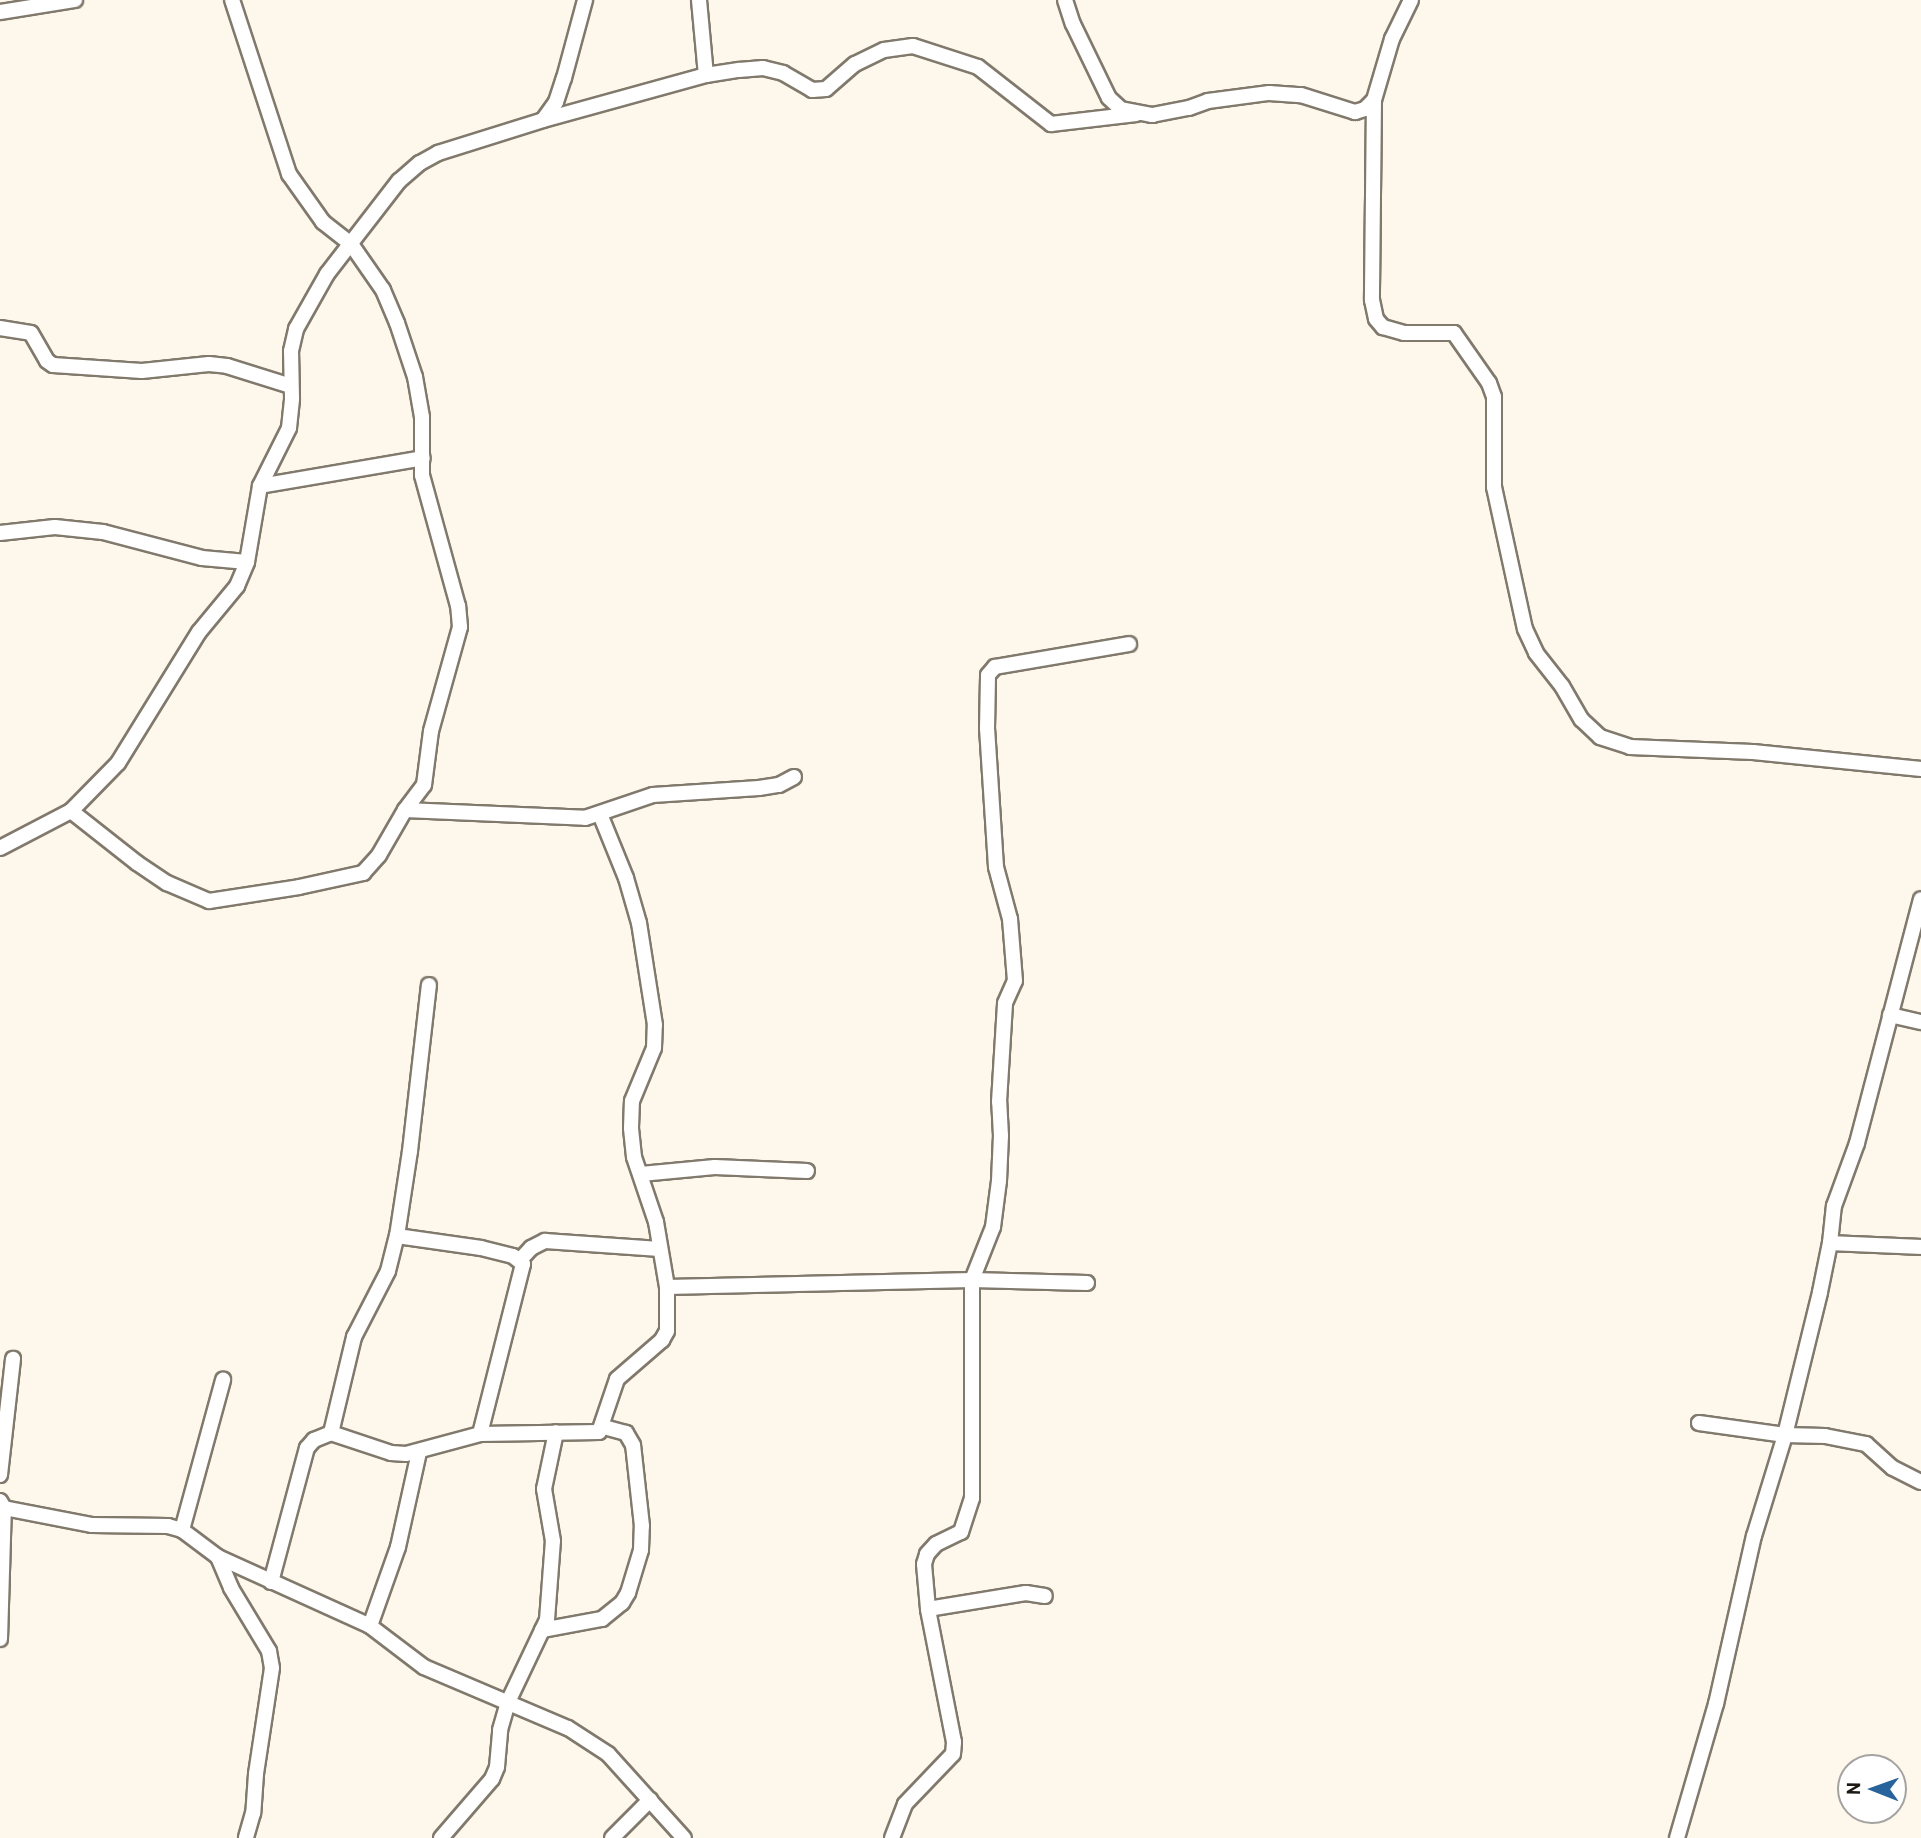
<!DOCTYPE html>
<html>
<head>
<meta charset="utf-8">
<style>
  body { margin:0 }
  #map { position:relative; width:1921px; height:1838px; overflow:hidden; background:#fef7ec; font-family:Barlow,sans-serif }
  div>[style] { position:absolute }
  .roads { filter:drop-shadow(2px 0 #80796c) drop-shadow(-2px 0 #80796c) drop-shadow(0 2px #80796c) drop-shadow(0 -2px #80796c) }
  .minor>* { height:14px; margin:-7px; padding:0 7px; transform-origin:7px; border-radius:7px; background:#fff }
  span { translate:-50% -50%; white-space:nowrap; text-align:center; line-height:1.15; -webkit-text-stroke:7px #fff; paint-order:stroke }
  .north { position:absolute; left:1837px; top:1754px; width:70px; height:70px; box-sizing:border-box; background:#fff; border:2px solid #a5a3a1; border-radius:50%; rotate:271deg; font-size:19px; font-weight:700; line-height:28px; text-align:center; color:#1d1a15 }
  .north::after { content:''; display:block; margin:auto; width:24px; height:32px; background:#28649b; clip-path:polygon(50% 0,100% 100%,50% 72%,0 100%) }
</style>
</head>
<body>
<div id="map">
  <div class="roads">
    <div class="minor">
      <i style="left:699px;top:0;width:75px;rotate:84.7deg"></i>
      <i style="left:1065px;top:0;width:25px;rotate:72deg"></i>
      <i style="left:1073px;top:24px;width:82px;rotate:64.1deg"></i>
      <i style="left:1109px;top:98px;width:16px;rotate:43deg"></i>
      <i style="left:1121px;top:109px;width:32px;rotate:11deg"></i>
      <i style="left:1152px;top:115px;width:38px;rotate:-11deg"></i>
      <i style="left:1189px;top:108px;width:20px;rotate:-20deg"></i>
      <i style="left:1208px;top:101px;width:62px;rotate:-7.5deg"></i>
      <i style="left:1269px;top:93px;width:32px;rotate:4deg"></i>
      <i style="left:1301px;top:95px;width:57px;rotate:17.5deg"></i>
      <i style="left:1355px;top:112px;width:10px;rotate:-17deg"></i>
      <i style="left:1365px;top:109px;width:13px;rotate:-45deg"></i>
      <i style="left:1374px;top:100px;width:64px;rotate:-73.6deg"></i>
      <i style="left:1392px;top:39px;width:43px;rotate:-64deg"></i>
      <i style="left:0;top:12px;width:76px;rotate:-9.1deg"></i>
      <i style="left:1374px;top:100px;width:200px;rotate:90.6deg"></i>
      <i style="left:1372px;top:300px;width:19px;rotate:78deg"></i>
      <i style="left:1376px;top:319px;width:11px;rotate:49deg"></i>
      <i style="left:1383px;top:327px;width:22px;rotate:16deg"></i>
      <i style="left:1404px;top:333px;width:50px"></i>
      <i style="left:1454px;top:333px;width:61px;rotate:55deg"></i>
      <i style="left:1489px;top:383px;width:15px;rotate:70deg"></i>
      <i style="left:1494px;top:397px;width:90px;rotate:90deg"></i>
      <i style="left:1494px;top:487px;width:145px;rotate:77.7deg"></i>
      <i style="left:1525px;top:629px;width:26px;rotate:65deg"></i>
      <i style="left:1536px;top:653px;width:42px;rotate:51.8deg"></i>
      <i style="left:1562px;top:686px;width:39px;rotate:60deg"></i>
      <i style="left:1582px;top:720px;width:25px;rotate:43deg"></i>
      <i style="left:1600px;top:737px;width:32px;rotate:18deg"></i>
      <i style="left:1630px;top:747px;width:123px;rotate:2.3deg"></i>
      <i style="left:1753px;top:752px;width:169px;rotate:5.8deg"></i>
      <i style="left:543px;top:120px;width:169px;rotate:-15.4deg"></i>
      <i style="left:706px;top:75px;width:33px;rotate:-9deg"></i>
      <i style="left:739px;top:70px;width:24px;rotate:-5deg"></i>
      <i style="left:763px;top:68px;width:21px;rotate:14deg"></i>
      <i style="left:783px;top:73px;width:34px;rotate:30deg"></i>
      <i style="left:812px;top:90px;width:14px;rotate:-4deg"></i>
      <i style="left:826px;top:89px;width:38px;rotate:-41deg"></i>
      <i style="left:855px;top:64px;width:32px;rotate:-26deg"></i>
      <i style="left:884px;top:50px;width:29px;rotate:-8deg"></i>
      <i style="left:913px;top:46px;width:68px;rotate:17.9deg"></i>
      <i style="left:978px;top:67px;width:93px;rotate:38deg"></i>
      <i style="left:1051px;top:124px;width:86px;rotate:-6.7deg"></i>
      <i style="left:0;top:328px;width:31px;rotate:9deg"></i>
      <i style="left:31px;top:333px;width:32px;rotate:60deg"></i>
      <i style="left:47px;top:361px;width:7px;rotate:34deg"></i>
      <i style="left:53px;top:365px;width:89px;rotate:3.9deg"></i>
      <i style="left:142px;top:371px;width:67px;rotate:-6deg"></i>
      <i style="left:209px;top:364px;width:18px;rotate:6deg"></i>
      <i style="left:227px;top:366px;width:67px;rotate:17.4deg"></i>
      <i style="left:260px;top:486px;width:165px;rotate:-9.7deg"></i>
      <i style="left:0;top:533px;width:55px;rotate:-6.2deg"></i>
      <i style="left:55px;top:527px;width:48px;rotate:5.9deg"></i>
      <i style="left:103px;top:532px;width:102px;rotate:14.7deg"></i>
      <i style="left:202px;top:558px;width:45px;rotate:5.1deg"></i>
      <i style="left:405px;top:810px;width:180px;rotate:2.5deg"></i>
      <i style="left:585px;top:818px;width:72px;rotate:-18.7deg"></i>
      <i style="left:653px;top:795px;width:106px;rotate:-3.8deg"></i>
      <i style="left:759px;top:788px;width:20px;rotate:-9deg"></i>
      <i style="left:779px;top:785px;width:17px;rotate:-28deg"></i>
      <i style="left:71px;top:811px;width:84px;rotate:38.2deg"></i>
      <i style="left:137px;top:863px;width:36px;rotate:34deg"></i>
      <i style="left:167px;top:883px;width:46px;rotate:23.2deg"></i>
      <i style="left:209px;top:901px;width:91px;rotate:-8.8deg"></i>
      <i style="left:299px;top:887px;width:66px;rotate:-12.3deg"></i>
      <i style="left:363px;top:873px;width:24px;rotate:-48deg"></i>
      <i style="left:379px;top:855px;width:52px;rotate:-60deg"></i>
      <i style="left:405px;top:810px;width:31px;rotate:-53deg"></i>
      <i style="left:424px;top:785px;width:54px;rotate:-82.6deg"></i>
      <i style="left:431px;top:731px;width:108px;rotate:-74.4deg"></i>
      <i style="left:460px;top:627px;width:21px;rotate:-95deg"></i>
      <i style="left:458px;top:606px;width:136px;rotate:-105.4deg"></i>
      <i style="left:422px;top:475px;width:58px;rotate:-90deg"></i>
      <i style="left:422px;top:417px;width:41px;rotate:-99.9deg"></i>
      <i style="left:415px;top:377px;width:57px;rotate:-108.4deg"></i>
      <i style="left:397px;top:323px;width:36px;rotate:-113deg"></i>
      <i style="left:383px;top:290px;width:56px;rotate:-124.8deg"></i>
      <i style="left:351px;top:244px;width:36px;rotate:-142deg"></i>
      <i style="left:323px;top:222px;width:59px;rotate:-125.3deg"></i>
      <i style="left:289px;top:174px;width:183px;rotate:-108.1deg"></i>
      <i style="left:0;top:848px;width:80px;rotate:-27.5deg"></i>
      <i style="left:71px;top:811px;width:67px;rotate:-45.6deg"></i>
      <i style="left:118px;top:763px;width:154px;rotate:-58.3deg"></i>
      <i style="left:199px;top:632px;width:60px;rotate:-50.4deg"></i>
      <i style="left:237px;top:586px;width:26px;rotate:-67deg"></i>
      <i style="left:247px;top:562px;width:77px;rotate:-80.3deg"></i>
      <i style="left:260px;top:486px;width:65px;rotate:-63.4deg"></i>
      <i style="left:289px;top:428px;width:30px;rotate:-84deg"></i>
      <i style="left:292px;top:398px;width:47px;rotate:-91.2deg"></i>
      <i style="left:291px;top:351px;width:23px;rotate:-77deg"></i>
      <i style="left:296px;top:329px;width:63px;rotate:-60.6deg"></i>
      <i style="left:327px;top:274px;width:118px;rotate:-52.3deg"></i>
      <i style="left:399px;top:181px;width:28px;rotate:-41deg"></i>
      <i style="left:420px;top:163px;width:21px;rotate:-29deg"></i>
      <i style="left:438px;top:153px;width:110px;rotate:-17.4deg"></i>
      <i style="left:543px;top:120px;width:22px;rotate:-54deg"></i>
      <i style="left:556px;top:102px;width:25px;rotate:-72deg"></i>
      <i style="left:564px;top:78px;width:81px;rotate:-74.9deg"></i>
      <i style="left:1890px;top:1015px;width:32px;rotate:13deg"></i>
      <i style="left:641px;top:1174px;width:74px;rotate:-5.4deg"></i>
      <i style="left:715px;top:1167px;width:92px;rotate:2.5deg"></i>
      <i style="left:397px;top:1236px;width:85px;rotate:8.1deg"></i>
      <i style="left:481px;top:1248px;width:33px;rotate:14deg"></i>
      <i style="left:513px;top:1256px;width:13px;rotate:39deg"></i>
      <i style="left:523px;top:1264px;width:175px;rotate:104.2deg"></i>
      <i style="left:1830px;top:1243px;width:91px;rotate:2.5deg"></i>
      <i style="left:520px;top:1260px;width:16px;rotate:-47deg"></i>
      <i style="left:531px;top:1248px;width:16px;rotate:-27deg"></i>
      <i style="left:545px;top:1241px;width:115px;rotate:4deg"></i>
      <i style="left:667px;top:1287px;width:305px;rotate:-1.3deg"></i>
      <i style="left:972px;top:1280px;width:115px;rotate:1.5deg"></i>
      <i style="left:1699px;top:1423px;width:87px;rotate:7.9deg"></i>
      <i style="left:1785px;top:1435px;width:40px;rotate:1.4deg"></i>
      <i style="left:1825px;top:1436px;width:42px;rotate:11deg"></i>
      <i style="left:1866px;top:1444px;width:36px;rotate:42deg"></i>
      <i style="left:1893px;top:1468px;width:31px;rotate:27deg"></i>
      <i style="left:331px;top:1433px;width:63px;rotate:18.4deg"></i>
      <i style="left:391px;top:1453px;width:15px;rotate:4deg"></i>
      <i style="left:406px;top:1454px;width:77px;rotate:-15.1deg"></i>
      <i style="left:480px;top:1434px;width:119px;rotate:-1deg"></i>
      <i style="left:599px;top:1432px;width:56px;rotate:-71.2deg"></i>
      <i style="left:617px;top:1379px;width:60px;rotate:-40.9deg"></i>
      <i style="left:662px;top:1340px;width:10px;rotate:-61deg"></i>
      <i style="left:667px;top:1331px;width:44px;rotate:-90deg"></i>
      <i style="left:667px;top:1287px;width:66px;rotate:-99.6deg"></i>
      <i style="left:656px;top:1222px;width:69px;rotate:-108.7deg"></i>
      <i style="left:634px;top:1157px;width:29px;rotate:-96deg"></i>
      <i style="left:631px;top:1128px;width:27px;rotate:-88deg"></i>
      <i style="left:632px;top:1101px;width:57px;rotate:-67.5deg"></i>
      <i style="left:654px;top:1048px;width:23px;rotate:-88deg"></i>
      <i style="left:655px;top:1025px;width:103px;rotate:-98.9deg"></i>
      <i style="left:639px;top:923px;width:47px;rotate:-106.1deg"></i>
      <i style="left:626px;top:878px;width:69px;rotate:-112.1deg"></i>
      <i style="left:0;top:1475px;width:117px;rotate:-83.6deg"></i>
      <i style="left:0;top:1501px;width:8px;rotate:60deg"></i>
      <i style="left:4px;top:1508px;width:90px;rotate:10.9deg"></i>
      <i style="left:92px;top:1525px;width:76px;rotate:0.8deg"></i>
      <i style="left:168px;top:1526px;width:15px;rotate:16deg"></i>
      <i style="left:182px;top:1530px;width:45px;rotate:36.9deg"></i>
      <i style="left:218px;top:1557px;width:167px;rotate:24.4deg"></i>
      <i style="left:370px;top:1626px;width:68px;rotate:37.2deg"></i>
      <i style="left:424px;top:1667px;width:156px;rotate:23deg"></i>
      <i style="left:568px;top:1728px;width:48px;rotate:33deg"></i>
      <i style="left:608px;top:1754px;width:113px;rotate:47.9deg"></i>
      <i style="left:182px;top:1530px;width:156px;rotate:-74.7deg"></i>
      <i style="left:218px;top:1557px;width:34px;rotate:67deg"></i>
      <i style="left:231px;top:1588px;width:74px;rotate:58.9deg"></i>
      <i style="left:269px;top:1651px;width:17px;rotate:80deg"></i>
      <i style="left:272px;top:1668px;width:107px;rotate:98.6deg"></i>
      <i style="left:256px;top:1774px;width:39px;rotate:94deg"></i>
      <i style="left:253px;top:1813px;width:26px;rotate:106deg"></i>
      <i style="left:271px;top:1582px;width:139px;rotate:-75deg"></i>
      <i style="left:307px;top:1448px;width:11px;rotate:-49deg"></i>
      <i style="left:314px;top:1440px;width:18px;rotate:-22deg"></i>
      <i style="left:331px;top:1433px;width:99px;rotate:-76.5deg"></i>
      <i style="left:354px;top:1337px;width:74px;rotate:-62.7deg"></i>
      <i style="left:388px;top:1271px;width:36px;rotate:-76deg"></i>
      <i style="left:397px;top:1236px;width:86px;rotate:-81.3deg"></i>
      <i style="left:410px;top:1151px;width:167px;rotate:-83.5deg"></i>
      <i style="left:928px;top:1609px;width:99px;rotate:-9.3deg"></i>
      <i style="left:1026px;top:1593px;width:19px;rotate:9deg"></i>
      <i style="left:370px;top:1626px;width:84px;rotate:-70.5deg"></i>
      <i style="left:398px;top:1547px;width:97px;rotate:-77.5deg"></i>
      <i style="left:542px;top:1630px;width:61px;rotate:-10.4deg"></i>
      <i style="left:602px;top:1619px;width:26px;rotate:-39deg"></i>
      <i style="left:622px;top:1603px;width:12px;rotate:-59deg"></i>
      <i style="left:628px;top:1593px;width:45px;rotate:-73.2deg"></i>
      <i style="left:641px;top:1550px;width:24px;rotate:-88deg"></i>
      <i style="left:642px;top:1526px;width:81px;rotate:-96.3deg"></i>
      <i style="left:633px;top:1445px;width:14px;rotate:-120deg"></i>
      <i style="left:626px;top:1433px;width:24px;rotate:-165deg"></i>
      <i style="left:0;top:1639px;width:131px;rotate:-88.3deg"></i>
      <i style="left:441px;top:1838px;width:78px;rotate:-49.2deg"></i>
      <i style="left:492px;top:1779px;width:13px;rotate:-67deg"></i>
      <i style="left:497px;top:1767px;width:37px;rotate:-85deg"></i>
      <i style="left:500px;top:1730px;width:29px;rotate:-74deg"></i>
      <i style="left:508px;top:1702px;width:91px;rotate:-64.6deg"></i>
      <i style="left:547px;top:1620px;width:79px;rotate:-85.7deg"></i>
      <i style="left:553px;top:1541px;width:53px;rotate:-99.8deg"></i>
      <i style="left:544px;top:1489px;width:58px;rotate:-78.1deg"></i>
      <i style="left:612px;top:1838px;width:54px;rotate:-45deg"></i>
      <i style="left:892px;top:1838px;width:36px;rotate:-69deg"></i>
      <i style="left:905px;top:1804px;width:69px;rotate:-46.2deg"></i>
      <i style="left:953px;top:1754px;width:12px;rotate:-85deg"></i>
      <i style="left:954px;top:1742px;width:136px;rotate:-101.1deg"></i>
      <i style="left:928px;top:1609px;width:45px;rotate:-95.1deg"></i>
      <i style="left:924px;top:1564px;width:10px;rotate:-73deg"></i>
      <i style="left:927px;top:1554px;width:13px;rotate:-48deg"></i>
      <i style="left:936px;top:1544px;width:28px;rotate:-26deg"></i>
      <i style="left:961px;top:1532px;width:36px;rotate:-72deg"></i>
      <i style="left:972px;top:1498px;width:218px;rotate:-90deg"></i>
      <i style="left:972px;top:1280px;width:57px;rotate:-68.4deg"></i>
      <i style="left:993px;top:1227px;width:46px;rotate:-82.6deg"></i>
      <i style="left:999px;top:1181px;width:45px;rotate:-87.5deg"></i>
      <i style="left:1001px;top:1136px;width:34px;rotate:-93deg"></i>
      <i style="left:999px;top:1102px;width:99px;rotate:-86.5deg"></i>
      <i style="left:1005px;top:1003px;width:24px;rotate:-66deg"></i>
      <i style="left:1015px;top:981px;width:62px;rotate:-94.6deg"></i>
      <i style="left:1010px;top:919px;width:54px;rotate:-105.1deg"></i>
      <i style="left:996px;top:867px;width:138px;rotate:-93.7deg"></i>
      <i style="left:987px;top:729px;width:54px;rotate:-88.9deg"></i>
      <i style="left:988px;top:675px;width:11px;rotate:-49deg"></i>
      <i style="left:995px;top:667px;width:136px;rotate:-9.7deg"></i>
      <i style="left:1677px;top:1838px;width:140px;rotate:-73.8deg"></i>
      <i style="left:1716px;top:1704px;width:172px;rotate:-77.3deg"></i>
      <i style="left:1754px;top:1536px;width:106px;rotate:-72.9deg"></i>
      <i style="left:1785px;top:1435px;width:147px;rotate:-76.2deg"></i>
      <i style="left:1820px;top:1292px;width:50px;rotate:-78.5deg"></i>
      <i style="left:1830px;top:1243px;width:37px;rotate:-84deg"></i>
      <i style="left:1834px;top:1206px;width:67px;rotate:-69.9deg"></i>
      <i style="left:1857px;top:1143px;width:252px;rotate:-75.3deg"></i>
    </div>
  </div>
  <div class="north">N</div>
</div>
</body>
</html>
